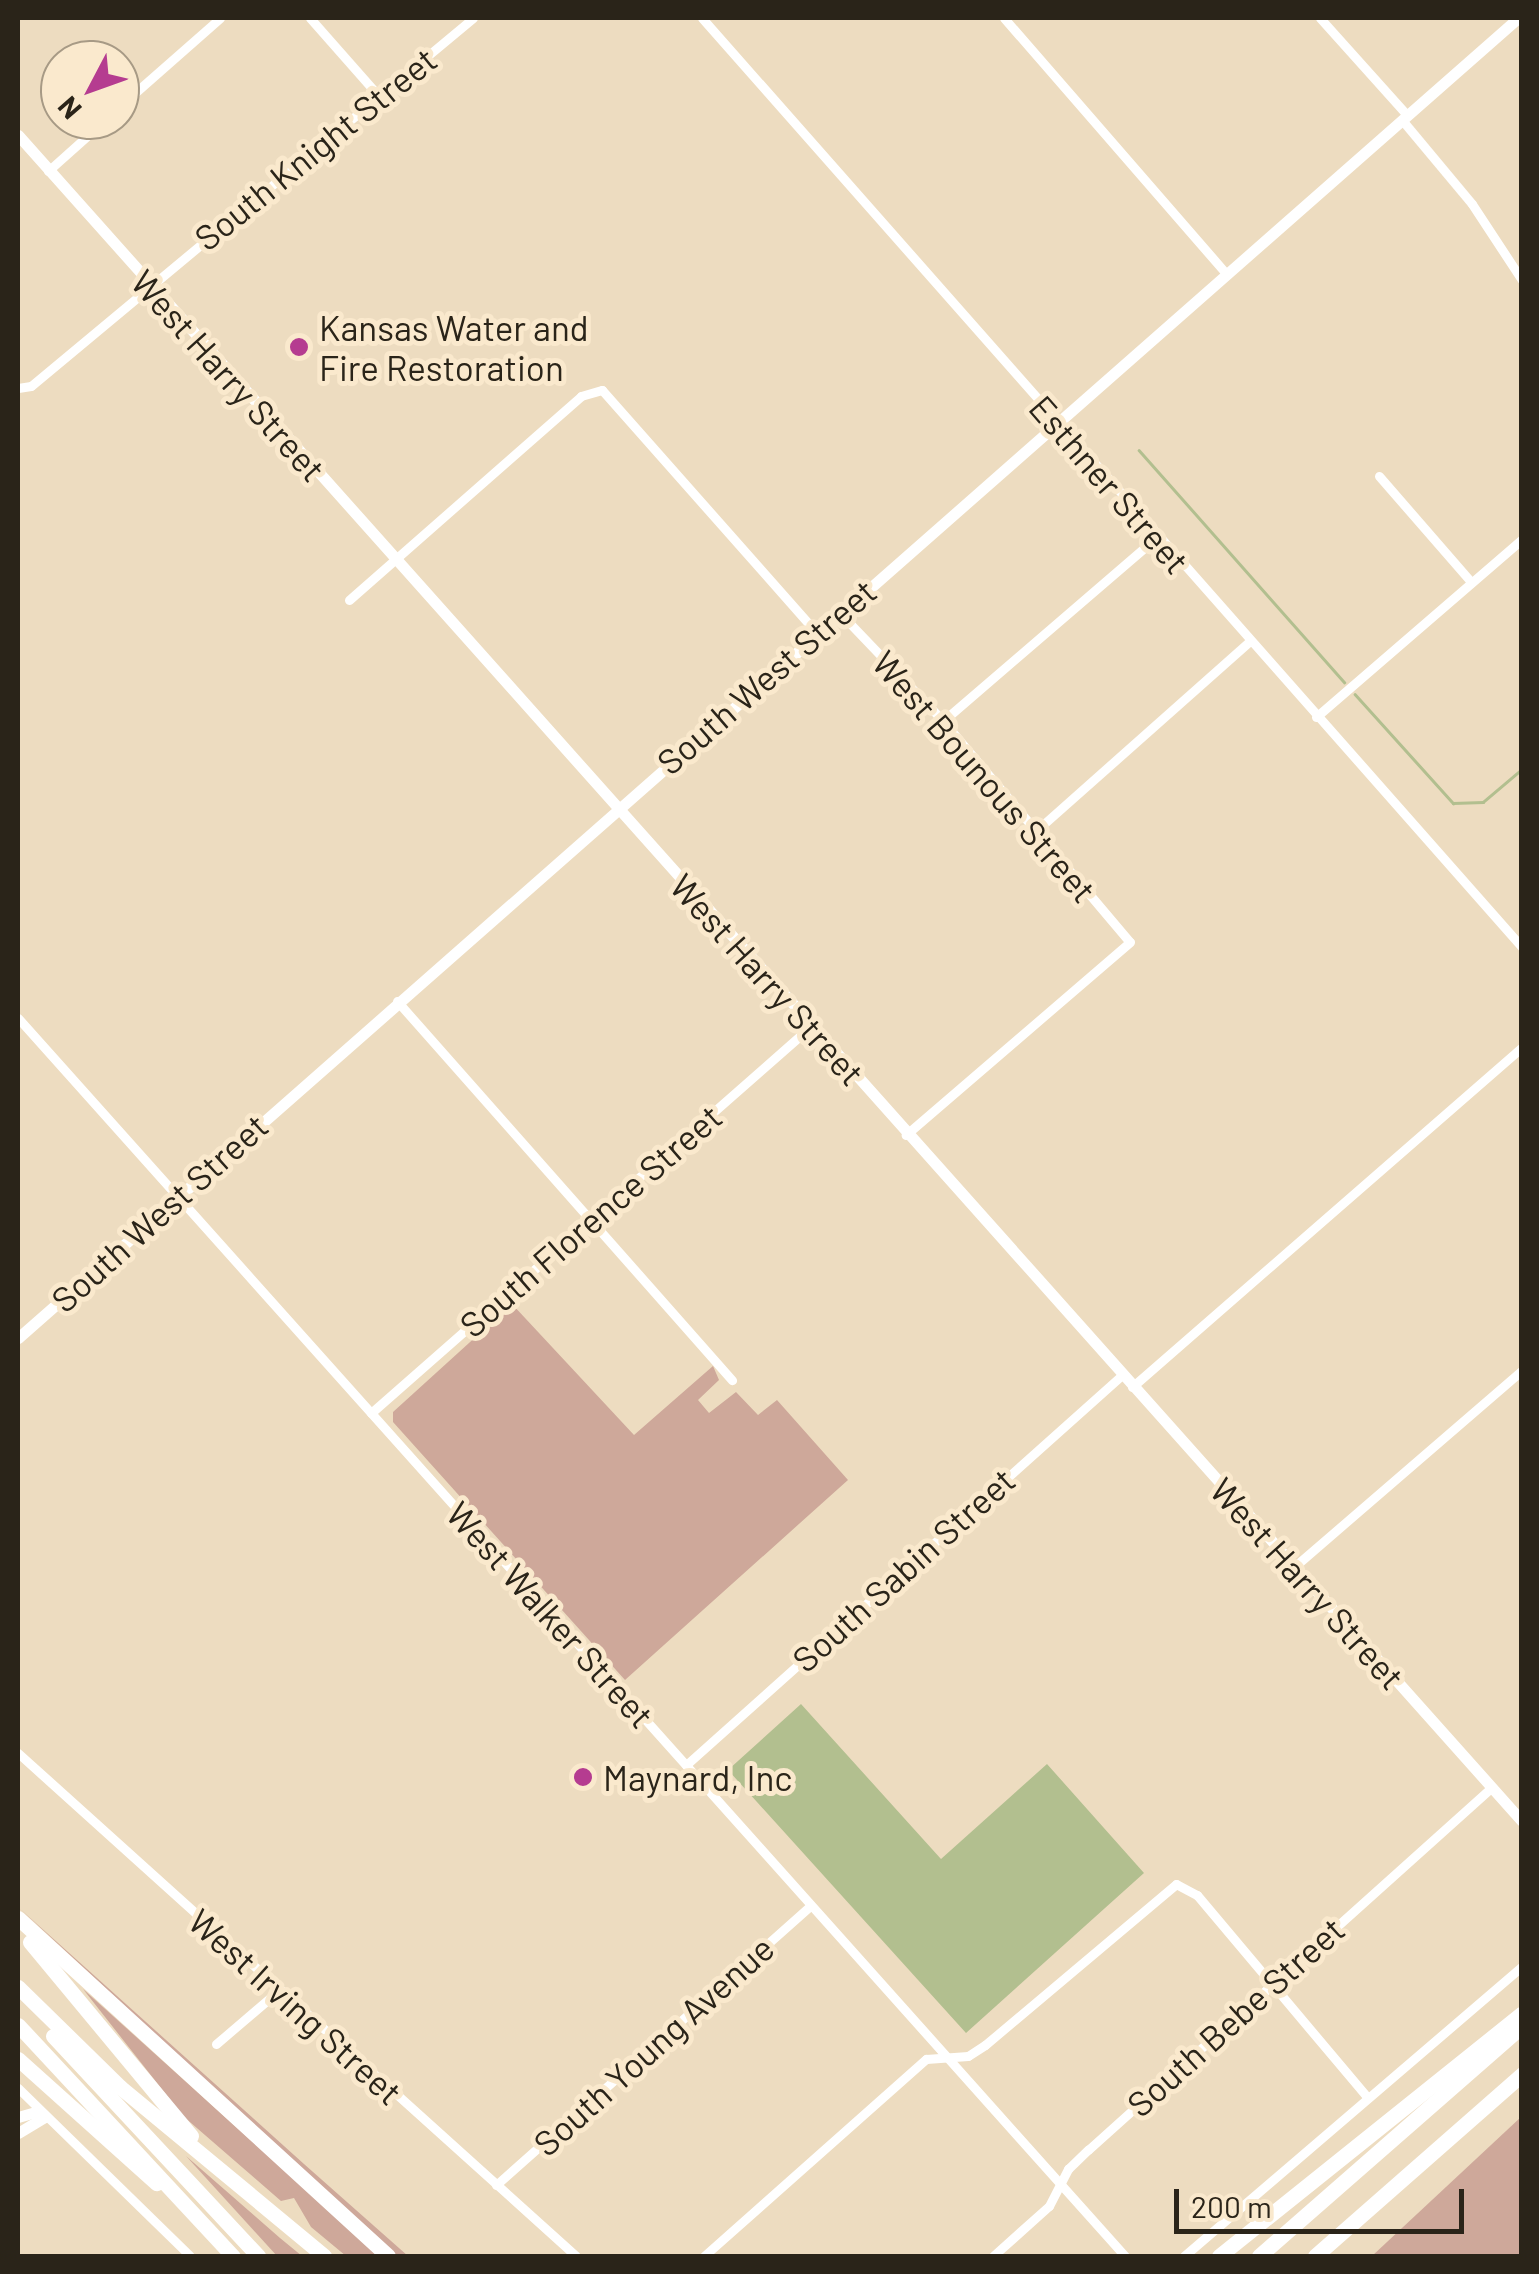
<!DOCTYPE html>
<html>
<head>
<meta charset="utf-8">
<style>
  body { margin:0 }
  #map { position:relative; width:1539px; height:2274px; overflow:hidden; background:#eddcc0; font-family:Barlow,sans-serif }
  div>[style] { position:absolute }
  .green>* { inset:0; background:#cea89a }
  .water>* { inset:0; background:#b2bf8f }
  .stream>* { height:2.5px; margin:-1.25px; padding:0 1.25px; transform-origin:1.25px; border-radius:1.25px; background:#b2bf8f }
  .street>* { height:9px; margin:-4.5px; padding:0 4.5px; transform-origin:4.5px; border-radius:4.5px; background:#fff }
  .secondary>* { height:11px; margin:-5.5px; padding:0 5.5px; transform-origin:5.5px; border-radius:5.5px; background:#fff }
  .highway>* { height:15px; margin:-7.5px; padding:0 7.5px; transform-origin:7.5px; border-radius:7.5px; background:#fff }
  .dots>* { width:28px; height:28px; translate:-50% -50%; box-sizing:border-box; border:5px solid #fae9cd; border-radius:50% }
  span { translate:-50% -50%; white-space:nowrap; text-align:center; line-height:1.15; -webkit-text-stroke:10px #fae9cd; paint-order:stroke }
  .street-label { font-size:35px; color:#2a2419 }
  .poi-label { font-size:35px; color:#2a2419 }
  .left { translate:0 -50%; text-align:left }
  .frame { position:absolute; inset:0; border:20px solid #2a2419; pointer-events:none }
  .north { position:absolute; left:40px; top:40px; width:100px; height:100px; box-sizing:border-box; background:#fae9cd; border:2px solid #a79a85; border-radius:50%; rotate:229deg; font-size:28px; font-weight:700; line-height:40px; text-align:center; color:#2a2419 }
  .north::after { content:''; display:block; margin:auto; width:35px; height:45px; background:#b53c90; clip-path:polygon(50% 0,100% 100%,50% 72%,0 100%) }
  .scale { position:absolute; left:1174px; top:2189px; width:290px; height:45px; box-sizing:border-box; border:5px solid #2a2419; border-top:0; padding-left:12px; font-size:30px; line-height:35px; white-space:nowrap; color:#2a2419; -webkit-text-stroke:8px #fae9cd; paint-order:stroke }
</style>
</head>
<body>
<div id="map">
  <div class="green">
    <i style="clip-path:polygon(512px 1304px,634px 1435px,713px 1366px,719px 1380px,698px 1400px,709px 1413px,736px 1392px,758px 1415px,777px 1400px,848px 1480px,625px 1680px,393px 1422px,393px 1412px)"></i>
    <i style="clip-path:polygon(18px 1907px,304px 2164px,408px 2256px,395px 2256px)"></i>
    <i style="clip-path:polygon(83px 1989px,356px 2235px,378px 2256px,346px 2256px,311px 2227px,294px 2198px,281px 2201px,183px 2116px)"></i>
    <i style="clip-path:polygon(1521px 2117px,1521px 2256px,1372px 2256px)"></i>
    <i style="clip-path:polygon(186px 2156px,280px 2238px,302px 2256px,277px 2256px)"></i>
  </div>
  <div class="water">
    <i style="clip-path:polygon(801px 1704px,941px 1859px,1047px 1764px,1144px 1873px,966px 2033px,728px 1770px)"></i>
  </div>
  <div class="stream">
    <i style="left:1139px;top:450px;width:310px;rotate:48.5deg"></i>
    <i style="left:1355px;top:694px;width:147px;rotate:48deg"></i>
    <i style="left:1453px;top:803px;width:30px;rotate:-2deg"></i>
    <i style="left:1483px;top:802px;width:51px;rotate:-40.2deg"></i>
  </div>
  <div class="street">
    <i style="left:310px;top:18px;width:101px;rotate:48.6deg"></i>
    <i style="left:702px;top:18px;width:1239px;rotate:48.57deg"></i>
    <i style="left:1004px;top:18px;width:338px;rotate:49deg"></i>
    <i style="left:1320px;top:18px;width:130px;rotate:48.1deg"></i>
    <i style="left:120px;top:106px;width:133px;rotate:-41.3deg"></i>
    <i style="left:1402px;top:120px;width:109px;rotate:50.2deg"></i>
    <i style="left:1472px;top:204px;width:91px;rotate:56.7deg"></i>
    <i style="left:48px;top:171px;width:76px;rotate:-41.8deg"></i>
    <i style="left:18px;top:388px;width:13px;rotate:-9deg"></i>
    <i style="left:31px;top:386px;width:575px;rotate:-39.78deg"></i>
    <i style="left:1379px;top:476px;width:140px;rotate:49deg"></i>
    <i style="left:349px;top:600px;width:309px;rotate:-41.3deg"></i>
    <i style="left:581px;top:396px;width:22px;rotate:-16deg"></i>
    <i style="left:602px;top:390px;width:323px;rotate:48.5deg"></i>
    <i style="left:839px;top:612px;width:151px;rotate:46.3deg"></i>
    <i style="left:943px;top:721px;width:289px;rotate:49.8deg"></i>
    <i style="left:1130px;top:942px;width:296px;rotate:139.3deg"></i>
    <i style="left:1316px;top:717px;width:272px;rotate:-40.8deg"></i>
    <i style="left:943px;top:721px;width:281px;rotate:-40.7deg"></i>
    <i style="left:1037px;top:830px;width:283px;rotate:-41.6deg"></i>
    <i style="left:397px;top:1001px;width:506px;rotate:48.53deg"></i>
    <i style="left:18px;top:1018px;width:1661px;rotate:48.2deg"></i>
    <i style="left:1132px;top:1387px;width:517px;rotate:-41.08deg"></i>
    <i style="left:371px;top:1413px;width:585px;rotate:-41.32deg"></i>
    <i style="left:1294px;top:1567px;width:301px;rotate:-40.8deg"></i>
    <i style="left:18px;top:1753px;width:751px;rotate:42.03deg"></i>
    <i style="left:686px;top:1765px;width:585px;rotate:-41.81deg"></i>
    <i style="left:216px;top:2044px;width:82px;rotate:-40.5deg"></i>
    <i style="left:18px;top:2088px;width:240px;rotate:44.3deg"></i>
    <i style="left:496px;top:2185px;width:421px;rotate:-41.6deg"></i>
    <i style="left:704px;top:2256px;width:297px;rotate:-41.6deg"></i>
    <i style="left:926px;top:2059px;width:42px;rotate:-4.1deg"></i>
    <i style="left:968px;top:2056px;width:20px;rotate:-33deg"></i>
    <i style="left:985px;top:2045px;width:250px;rotate:-40.1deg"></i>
    <i style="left:1176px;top:1884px;width:24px;rotate:28deg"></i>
    <i style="left:1197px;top:1895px;width:265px;rotate:49.9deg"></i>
    <i style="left:993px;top:2256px;width:75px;rotate:-41.8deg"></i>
    <i style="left:1049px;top:2206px;width:42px;rotate:-62.8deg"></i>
    <i style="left:1068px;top:2169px;width:28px;rotate:-44deg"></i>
    <i style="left:1088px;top:2150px;width:543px;rotate:-41.94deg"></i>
    <i style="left:1184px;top:2256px;width:445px;rotate:-40.6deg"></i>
  </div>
  <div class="secondary">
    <i style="left:18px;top:135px;width:2259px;rotate:48.27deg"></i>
    <i style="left:18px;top:1338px;width:1998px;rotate:-41.35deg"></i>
    <i style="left:18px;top:2117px;width:19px;rotate:-16deg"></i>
    <i style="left:36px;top:2112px;width:10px;rotate:29deg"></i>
    <i style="left:18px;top:2133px;width:31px;rotate:-31deg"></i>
  </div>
  <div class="highway">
    <i style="left:18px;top:1918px;width:501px;rotate:42.41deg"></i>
    <i style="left:30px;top:1942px;width:252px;rotate:50.3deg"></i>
    <i style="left:18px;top:1987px;width:143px;rotate:44.4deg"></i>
    <i style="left:120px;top:2087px;width:265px;rotate:39.6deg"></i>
    <i style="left:18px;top:2025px;width:316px;rotate:47.1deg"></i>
    <i style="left:53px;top:2036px;width:301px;rotate:47deg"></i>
    <i style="left:18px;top:2059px;width:186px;rotate:41.9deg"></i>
    <i style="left:1219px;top:2256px;width:388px;rotate:-38.7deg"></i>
    <i style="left:1259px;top:2256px;width:349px;rotate:-41.2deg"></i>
    <i style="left:1315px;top:2256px;width:276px;rotate:-41.3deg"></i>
  </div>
  <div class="dots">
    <i style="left:299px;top:347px;background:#b53c90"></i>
    <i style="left:583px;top:1777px;background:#b53c90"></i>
  </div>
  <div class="street-label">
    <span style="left:315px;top:148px;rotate:-39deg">South Knight Street</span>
    <span style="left:229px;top:375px;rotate:48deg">West Harry Street</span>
    <span style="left:1110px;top:484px;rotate:49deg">Esthner Street</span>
    <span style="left:766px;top:676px;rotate:-41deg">South West Street</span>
    <span style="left:985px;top:776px;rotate:49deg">West Bounous Street</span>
    <span style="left:768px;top:979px;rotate:48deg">West Harry Street</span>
    <span style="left:159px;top:1212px;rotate:-42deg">South West Street</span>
    <span style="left:590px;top:1220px;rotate:-41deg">South Florence Street</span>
    <span style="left:903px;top:1569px;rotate:-42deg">South Sabin Street</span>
    <span style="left:1308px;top:1583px;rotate:48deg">West Harry Street</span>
    <span style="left:551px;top:1614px;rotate:48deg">West Walker Street</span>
    <span style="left:296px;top:2006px;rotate:42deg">West Irving Street</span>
    <span style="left:1235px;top:2016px;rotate:-42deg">South Bebe Street</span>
    <span style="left:653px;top:2045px;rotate:-42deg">South Young Avenue</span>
  </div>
  <div class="poi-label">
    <span class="left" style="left:319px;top:347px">Kansas Water and<br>Fire Restoration</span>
    <span class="left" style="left:603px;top:1777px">Maynard, Inc</span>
  </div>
  <div class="frame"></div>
  <div class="north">N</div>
  <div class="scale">200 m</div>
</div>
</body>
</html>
